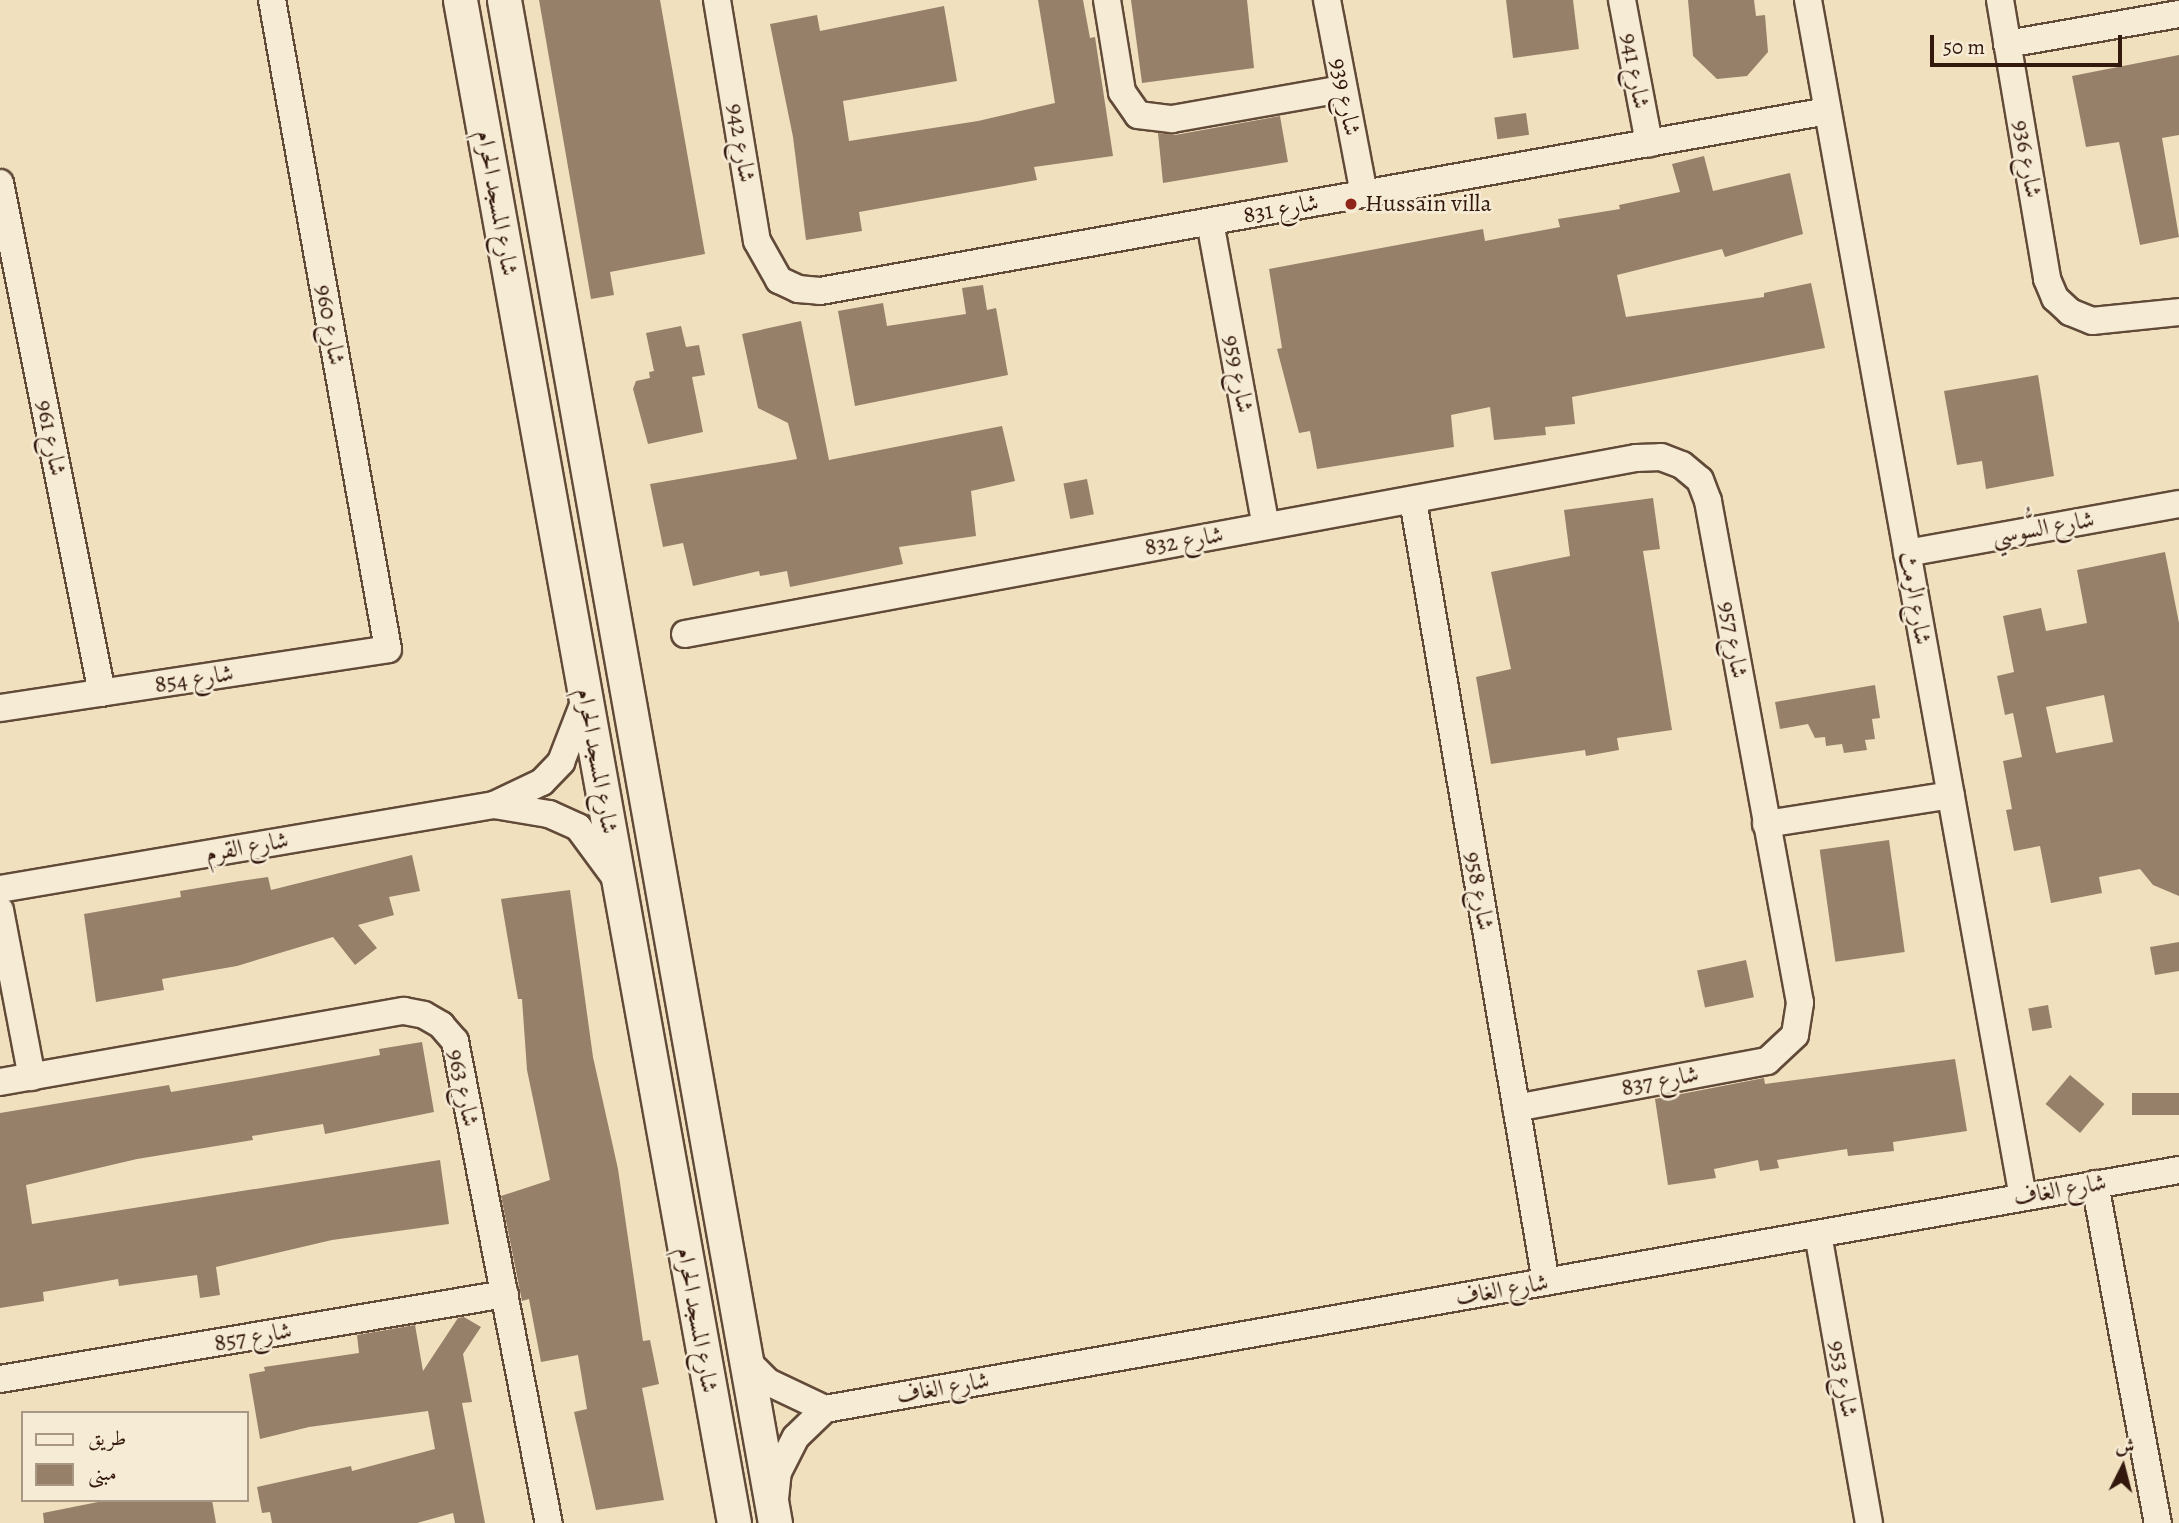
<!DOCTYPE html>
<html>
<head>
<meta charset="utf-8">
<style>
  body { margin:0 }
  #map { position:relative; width:2179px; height:1523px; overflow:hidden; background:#f1e0bd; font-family:Alegreya,Amiri,serif }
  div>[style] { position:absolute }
  .building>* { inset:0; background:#968069; transform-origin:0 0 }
  .roads { filter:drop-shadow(2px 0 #624a39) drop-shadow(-2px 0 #624a39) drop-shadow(0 2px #624a39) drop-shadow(0 -2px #624a39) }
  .minor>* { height:26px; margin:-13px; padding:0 13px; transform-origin:13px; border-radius:13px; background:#f6ebd4 }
  .tertiary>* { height:33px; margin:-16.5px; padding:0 16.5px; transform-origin:16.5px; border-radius:16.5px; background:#f6ebd4 }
  .dots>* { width:19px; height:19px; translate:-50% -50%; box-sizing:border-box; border:4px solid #f6ebd4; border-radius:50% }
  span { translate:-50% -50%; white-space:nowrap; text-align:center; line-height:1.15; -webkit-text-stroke:5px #f6ebd4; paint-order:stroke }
  .street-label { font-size:24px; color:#33180d }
  .poi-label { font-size:24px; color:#33180d }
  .left { translate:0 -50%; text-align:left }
  .legend { position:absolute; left:21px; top:1411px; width:228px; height:91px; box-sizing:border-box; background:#f6ebd4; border:2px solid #a89784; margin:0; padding:9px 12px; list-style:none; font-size:21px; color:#33180d }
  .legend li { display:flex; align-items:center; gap:14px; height:35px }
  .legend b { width:35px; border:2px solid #a89784 }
  .north { position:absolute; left:2088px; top:1432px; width:70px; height:70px; -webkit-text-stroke:5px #f6ebd4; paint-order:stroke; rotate:6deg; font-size:19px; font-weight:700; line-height:28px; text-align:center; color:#33180d }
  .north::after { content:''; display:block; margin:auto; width:24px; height:32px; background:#33180d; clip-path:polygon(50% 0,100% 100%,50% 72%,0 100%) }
  .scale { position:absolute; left:1930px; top:35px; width:192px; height:32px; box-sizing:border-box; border:4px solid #33180d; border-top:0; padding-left:9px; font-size:21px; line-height:24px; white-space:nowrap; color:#33180d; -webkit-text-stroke:5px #f6ebd4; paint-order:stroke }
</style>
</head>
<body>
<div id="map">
  <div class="building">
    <i style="clip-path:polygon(539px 0,660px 0,705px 254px,610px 272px,614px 295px,591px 299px)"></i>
    <i style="clip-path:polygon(1038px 0,1083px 0,1090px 38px,1095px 37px,1113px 156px,1034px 167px,1037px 180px,859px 212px,862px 231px,806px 240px,793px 137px,770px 24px,817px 15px,820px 31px,944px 6px,957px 81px,843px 101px,849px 141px,978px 121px,1055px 103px)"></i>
    <i style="clip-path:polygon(1131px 0,1247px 0,1254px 68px,1142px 83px)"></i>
    <i style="clip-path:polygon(1506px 0,1573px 0,1579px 49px,1513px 58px)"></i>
    <i style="clip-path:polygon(1688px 0,1754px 0,1756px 16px,1765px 15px,1768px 52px,1747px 76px,1717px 79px,1693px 56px)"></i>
    <i style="clip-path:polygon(2179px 55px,2179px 135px,2162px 138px,2179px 237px,2140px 245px,2119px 142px,2086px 147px,2072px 76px)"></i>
    <i style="left:1526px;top:113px;width:22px;height:32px;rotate:82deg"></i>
    <i style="clip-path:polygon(1280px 116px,1288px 162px,1163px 183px,1158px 133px,1175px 135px)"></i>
    <i style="clip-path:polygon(1704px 156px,1713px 191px,1790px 173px,1803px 234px,1725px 257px,1722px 249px,1617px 275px,1626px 317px,1764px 297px,1764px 293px,1811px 283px,1825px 348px,1572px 397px,1575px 424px,1545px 427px,1546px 435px,1494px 440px,1490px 407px,1451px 415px,1454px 447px,1317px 469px,1310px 431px,1299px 433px,1277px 349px,1282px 348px,1269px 269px,1483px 229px,1485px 241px,1560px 227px,1558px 219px,1620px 209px,1619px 205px,1680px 192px,1672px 164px)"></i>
    <i style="clip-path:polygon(983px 285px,987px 310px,996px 308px,1008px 375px,855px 406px,838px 311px,883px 303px,887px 326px,966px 314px,962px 288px)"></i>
    <i style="clip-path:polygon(801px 321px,829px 460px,1002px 426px,1015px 481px,971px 491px,976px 536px,899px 547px,903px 564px,790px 587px,787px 571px,760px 576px,759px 571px,693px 586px,683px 543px,663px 547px,650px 484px,797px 459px,788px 423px,758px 408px,742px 334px)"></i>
    <i style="clip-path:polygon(681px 326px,686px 347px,699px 345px,705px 375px,692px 377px,703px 432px,648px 444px,633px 389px,636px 381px,650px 378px,649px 372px,654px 371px,646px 333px)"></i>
    <i style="clip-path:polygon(2038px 375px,2054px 476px,1986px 489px,1982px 461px,1957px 465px,1944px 391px)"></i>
    <i style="left:1087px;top:479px;width:36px;height:24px;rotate:79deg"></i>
    <i style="clip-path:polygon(1653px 498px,1660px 549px,1643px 551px,1672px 730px,1617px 738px,1619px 750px,1586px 756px,1585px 750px,1491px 764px,1476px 677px,1511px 669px,1491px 572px,1570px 556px,1564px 510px)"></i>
    <i style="clip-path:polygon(evenodd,2165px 552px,2179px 623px,2179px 896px,2153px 885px,2140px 869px,2099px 877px,2102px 893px,2051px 903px,2040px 846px,2014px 851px,2006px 810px,2012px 809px,2003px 761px,2022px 757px,2013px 713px,2005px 715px,1997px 676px,2014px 672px,2003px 616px,2041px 608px,2046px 631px,2087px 623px,2077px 570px,2165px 552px,2104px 695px,2113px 742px,2056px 753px,2046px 707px,2104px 695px)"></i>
    <i style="clip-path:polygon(1875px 685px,1880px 718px,1872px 719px,1875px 739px,1865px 740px,1867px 750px,1844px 753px,1842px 744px,1826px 746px,1825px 737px,1815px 738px,1808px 724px,1780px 729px,1775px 702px)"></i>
    <i style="left:1889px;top:840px;width:113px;height:70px;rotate:82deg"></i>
    <i style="clip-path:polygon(412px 855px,420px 891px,389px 897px,394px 915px,358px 925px,377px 948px,355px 965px,333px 937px,237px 966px,162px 979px,164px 990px,96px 1002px,84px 914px,181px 897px,180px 891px,240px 881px,268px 877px,271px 890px)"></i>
    <i style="clip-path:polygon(570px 890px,593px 1057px,618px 1169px,643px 1341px,650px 1340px,659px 1384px,642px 1388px,664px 1500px,596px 1510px,574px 1412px,587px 1409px,578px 1355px,541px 1362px,529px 1299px,522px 1301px,501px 1196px,550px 1180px,527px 1070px,522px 999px,518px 999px,501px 899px)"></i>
    <i style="clip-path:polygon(2179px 942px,2179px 971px,2155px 975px,2150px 947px)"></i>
    <i style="left:1746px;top:960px;width:38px;height:50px;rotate:78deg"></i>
    <i style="left:2048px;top:1005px;width:23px;height:20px;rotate:80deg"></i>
    <i style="clip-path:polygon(422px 1042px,434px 1112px,325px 1134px,323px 1124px,252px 1136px,253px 1140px,137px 1159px,26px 1185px,32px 1224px,440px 1160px,449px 1224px,332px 1240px,216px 1267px,220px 1295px,200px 1298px,197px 1275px,119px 1286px,118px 1279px,43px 1292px,44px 1301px,0 1308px,0 1113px,169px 1085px,171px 1092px,254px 1078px,380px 1055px,379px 1049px)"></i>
    <i style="clip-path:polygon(1955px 1059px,1967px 1131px,1893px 1142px,1894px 1151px,1848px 1156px,1847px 1149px,1777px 1160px,1779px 1168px,1760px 1171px,1758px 1160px,1714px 1169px,1716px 1178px,1668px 1185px,1655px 1099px,1764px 1078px,1765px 1084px)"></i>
    <i style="left:2070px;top:1075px;width:45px;height:38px;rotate:40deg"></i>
    <i style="left:2179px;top:1093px;width:22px;height:47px;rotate:90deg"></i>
    <i style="clip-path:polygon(464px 1317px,481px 1327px,463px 1354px,472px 1402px,462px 1403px,485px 1523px,455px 1523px,453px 1513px,417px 1523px,272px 1523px,270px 1512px,262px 1513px,257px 1487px,351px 1466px,352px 1471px,435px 1449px,428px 1411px,309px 1427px,260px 1439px,249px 1374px,265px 1371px,264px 1367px,359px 1353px,357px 1335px,415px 1325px,423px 1371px,458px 1318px)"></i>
    <i style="clip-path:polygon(108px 1500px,212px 1500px,216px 1523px,44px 1523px,43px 1513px)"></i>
  </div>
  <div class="roads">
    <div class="minor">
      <i style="left:717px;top:0;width:244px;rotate:80.6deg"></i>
      <i style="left:757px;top:241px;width:45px;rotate:60.6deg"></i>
      <i style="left:779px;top:280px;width:21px;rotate:25deg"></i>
      <i style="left:798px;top:289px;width:22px;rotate:5deg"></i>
      <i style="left:820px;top:291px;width:1023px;rotate:-10.13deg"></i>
      <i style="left:1107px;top:0;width:93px;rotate:80.7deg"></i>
      <i style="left:1122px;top:92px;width:28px;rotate:55deg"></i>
      <i style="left:1138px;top:115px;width:34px;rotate:7deg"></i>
      <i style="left:1172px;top:119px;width:174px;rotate:-10deg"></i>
      <i style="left:1327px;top:0;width:197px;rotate:79.2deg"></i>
      <i style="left:1622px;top:0;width:146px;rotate:79.3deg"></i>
      <i style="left:1808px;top:0;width:1216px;rotate:79.82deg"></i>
      <i style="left:2000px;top:0;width:283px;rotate:80.4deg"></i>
      <i style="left:2047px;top:279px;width:21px;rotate:67deg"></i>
      <i style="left:2055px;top:298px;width:21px;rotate:43deg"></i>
      <i style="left:2070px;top:312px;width:24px;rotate:22deg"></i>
      <i style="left:2092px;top:321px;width:87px;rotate:-5.9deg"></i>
      <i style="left:2007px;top:44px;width:175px;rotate:-9.9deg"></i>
      <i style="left:0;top:183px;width:520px;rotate:78.69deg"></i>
      <i style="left:1210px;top:222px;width:309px;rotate:79.6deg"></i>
      <i style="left:1413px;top:500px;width:793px;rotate:80.35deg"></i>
      <i style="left:1907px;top:553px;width:276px;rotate:-10.2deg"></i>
      <i style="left:685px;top:634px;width:967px;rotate:-10.49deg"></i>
      <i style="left:1636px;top:458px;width:25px;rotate:-2deg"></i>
      <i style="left:1661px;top:457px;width:22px;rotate:21deg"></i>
      <i style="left:1682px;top:465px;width:23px;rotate:40deg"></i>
      <i style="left:1700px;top:480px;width:22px;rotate:69deg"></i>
      <i style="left:1708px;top:501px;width:510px;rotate:79.61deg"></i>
      <i style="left:1800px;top:1003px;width:32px;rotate:99deg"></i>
      <i style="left:1795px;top:1035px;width:38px;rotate:137deg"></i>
      <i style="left:1767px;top:1061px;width:255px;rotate:169.4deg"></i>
      <i style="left:0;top:708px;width:392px;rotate:-8.6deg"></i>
      <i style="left:388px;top:649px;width:659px;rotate:-100.13deg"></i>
      <i style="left:494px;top:805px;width:56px;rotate:9.3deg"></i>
      <i style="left:549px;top:814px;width:32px;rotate:24deg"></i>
      <i style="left:578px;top:827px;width:61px;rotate:53.7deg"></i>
      <i style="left:1766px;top:824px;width:187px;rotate:-8.9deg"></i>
      <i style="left:0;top:889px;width:501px;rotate:-9.65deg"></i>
      <i style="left:494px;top:805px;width:53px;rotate:-25.6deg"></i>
      <i style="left:542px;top:782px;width:28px;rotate:-46deg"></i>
      <i style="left:561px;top:762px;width:66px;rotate:-68.8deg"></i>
      <i style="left:0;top:910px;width:170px;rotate:79.2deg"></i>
      <i style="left:0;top:1082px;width:410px;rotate:-10deg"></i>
      <i style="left:404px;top:1011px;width:20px;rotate:11deg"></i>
      <i style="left:424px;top:1015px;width:20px;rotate:30deg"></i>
      <i style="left:441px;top:1025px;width:21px;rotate:49deg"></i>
      <i style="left:455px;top:1041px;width:491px;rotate:79deg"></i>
      <i style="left:2095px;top:1184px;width:345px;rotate:79.5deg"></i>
      <i style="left:1818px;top:1234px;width:293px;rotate:80deg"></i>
      <i style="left:746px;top:1360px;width:31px;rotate:45deg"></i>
      <i style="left:768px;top:1382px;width:63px;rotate:25.3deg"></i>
      <i style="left:825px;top:1409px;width:1375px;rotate:-10.01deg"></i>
      <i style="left:0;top:1379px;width:512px;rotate:-9.55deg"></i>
      <i style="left:775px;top:1499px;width:27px;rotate:-84deg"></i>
      <i style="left:778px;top:1472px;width:39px;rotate:-63deg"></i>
      <i style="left:796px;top:1437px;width:40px;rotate:-44deg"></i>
    </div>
    <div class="tertiary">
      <i style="left:460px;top:0;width:1547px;rotate:79.8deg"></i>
      <i style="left:504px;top:0;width:1547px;rotate:79.91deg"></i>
    </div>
  </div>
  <div class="dots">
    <i style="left:1351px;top:204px;background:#8f2418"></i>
  </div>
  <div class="street-label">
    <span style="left:1635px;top:71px;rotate:80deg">شارع 941</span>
    <span style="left:1345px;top:97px;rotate:79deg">شارع 939</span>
    <span style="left:741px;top:143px;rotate:81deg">شارع 942</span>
    <span style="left:2027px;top:159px;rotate:80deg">شارع 936</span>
    <span style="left:497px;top:203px;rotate:80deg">شارع المسجد الحرام</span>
    <span style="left:1281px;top:209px;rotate:-10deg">شارع 831</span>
    <span style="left:330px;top:325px;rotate:80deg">شارع 960</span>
    <span style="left:1238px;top:374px;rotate:79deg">شارع 959</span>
    <span style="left:51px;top:438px;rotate:79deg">شارع 961</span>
    <span style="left:2043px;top:528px;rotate:-10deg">شارع السُّوسي</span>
    <span style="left:1184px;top:541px;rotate:-10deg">شارع 832</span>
    <span style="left:1915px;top:598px;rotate:80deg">شارع الرمث</span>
    <span style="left:1733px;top:640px;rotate:80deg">شارع 957</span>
    <span style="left:194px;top:679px;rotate:-9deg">شارع 854</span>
    <span style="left:597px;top:761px;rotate:80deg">شارع المسجد الحرام</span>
    <span style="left:247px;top:847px;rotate:-10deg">شارع القرم</span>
    <span style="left:1479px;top:891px;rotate:80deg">شارع 958</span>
    <span style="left:1660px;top:1081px;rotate:-11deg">شارع 837</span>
    <span style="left:463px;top:1088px;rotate:78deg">شارع 963</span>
    <span style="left:2060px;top:1190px;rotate:-10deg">شارع الغاف</span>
    <span style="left:1502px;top:1290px;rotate:-10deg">شارع الغاف</span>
    <span style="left:697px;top:1320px;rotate:80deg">شارع المسجد الحرام</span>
    <span style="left:253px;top:1337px;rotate:-10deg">شارع 857</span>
    <span style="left:1843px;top:1379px;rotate:80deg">شارع 953</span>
    <span style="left:943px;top:1388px;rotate:-10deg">شارع الغاف</span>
  </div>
  <div class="poi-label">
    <span class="left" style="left:1365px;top:204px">Hussain villa</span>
  </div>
  <ul class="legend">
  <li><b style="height:9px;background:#f6ebd4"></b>طريق</li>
  <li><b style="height:19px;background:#968069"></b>مبنى</li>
  </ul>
  <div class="north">ش</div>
  <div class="scale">50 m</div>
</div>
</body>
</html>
